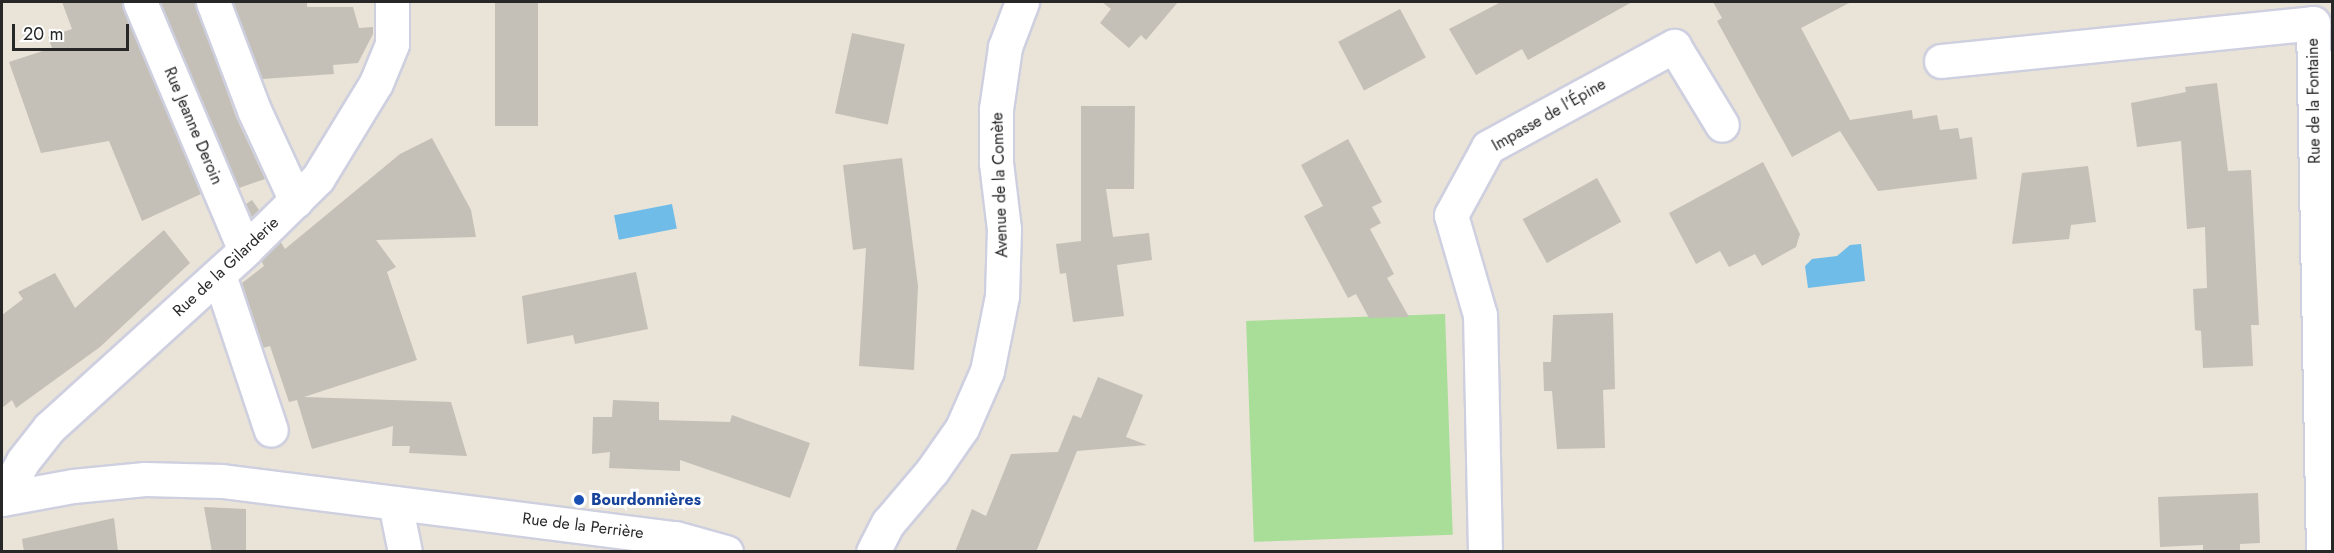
<!DOCTYPE html>
<html>
<head>
<meta charset="utf-8">
<style>
  body { margin:0 }
  #map { position:relative; width:2334px; height:553px; overflow:hidden; background:#e9e3d8; font-family:Jost,sans-serif }
  div>[style] { position:absolute }
  .green>* { inset:0; background:#a8de97; transform-origin:0 0 }
  .water>* { inset:0; background:#6fbce8; transform-origin:0 0 }
  .building>* { inset:0; background:#c4c0b8; transform-origin:0 0 }
  .roads { filter:drop-shadow(2px 0 #cecfdf) drop-shadow(-2px 0 #cecfdf) drop-shadow(0 2px #cecfdf) drop-shadow(0 -2px #cecfdf) }
  .minor>* { height:33px; margin:-16.5px; padding:0 16.5px; transform-origin:16.5px; border-radius:16.5px; background:#fff }
  .dots>* { width:16px; height:16px; translate:-50% -50%; box-sizing:border-box; border:3px solid #fff; border-radius:50% }
  span { translate:-50% -50%; white-space:nowrap; text-align:center; line-height:1.15; -webkit-text-stroke:6px #fff; paint-order:stroke }
  .street-label { font-size:16px; color:#272727 }
  .transit-label { font-size:16px; color:#164399; font-weight:700 }
  .left { translate:0 -50%; text-align:left }
  .frame { position:absolute; inset:0; border:3px solid #272727; pointer-events:none }
  .scale { position:absolute; left:12px; top:24px; width:117px; height:27px; box-sizing:border-box; border:3px solid #272727; border-top:0; padding-left:8px; font-size:18px; line-height:21px; white-space:nowrap; color:#272727; -webkit-text-stroke:4px #fff; paint-order:stroke }
</style>
</head>
<body>
<div id="map">
  <div class="green">
    <i style="left:1445px;top:314px;width:221px;height:199px;rotate:88deg"></i>
  </div>
  <div class="water">
    <i style="left:672px;top:204px;width:25px;height:59px;rotate:79deg"></i>
    <i style="clip-path:polygon(1861px 244px,1865px 281px,1808px 288px,1805px 266px,1812px 259px,1837px 256px,1850px 245px)"></i>
  </div>
  <div class="building">
    <i style="clip-path:polygon(62px 2px,122px 2px,201px 194px,142px 221px,109px 141px,41px 153px,9px 62px,52px 48px,48px 37px,72px 29px)"></i>
    <i style="clip-path:polygon(160px 2px,195px 2px,236px 117px,265px 179px,239px 188px)"></i>
    <i style="clip-path:polygon(233px 2px,307px 2px,307px 7px,353px 7px,359px 28px,373px 27px,373px 34px,358px 63px,333px 65px,334px 74px,262px 79px)"></i>
    <i style="left:495px;top:2px;width:43px;height:124px"></i>
    <i style="clip-path:polygon(1102px 2px,1178px 2px,1146px 40px,1141px 35px,1129px 48px,1100px 23px,1111px 9px)"></i>
    <i style="clip-path:polygon(1501px 2px,1632px 2px,1528px 60px,1522px 49px,1476px 75px,1449px 29px)"></i>
    <i style="clip-path:polygon(1713px 2px,1851px 2px,1801px 28px,1850px 120px,1912px 110px,1913px 119px,1937px 115px,1940px 130px,1958px 128px,1960px 139px,1972px 137px,1977px 179px,1878px 191px,1840px 131px,1792px 157px,1717px 21px,1722px 18px)"></i>
    <i style="left:1400px;top:9px;width:55px;height:70px;rotate:62deg"></i>
    <i style="left:852px;top:33px;width:54px;height:82px;rotate:12deg"></i>
    <i style="clip-path:polygon(2217px 83px,2228px 171px,2251px 170px,2259px 325px,2251px 325px,2253px 366px,2203px 368px,2201px 331px,2195px 330px,2193px 289px,2207px 288px,2205px 227px,2187px 229px,2181px 141px,2137px 147px,2131px 103px,2186px 92px,2185px 87px)"></i>
    <i style="clip-path:polygon(1081px 106px,1135px 106px,1134px 189px,1106px 189px,1113px 237px,1149px 233px,1152px 260px,1117px 265px,1124px 316px,1073px 322px,1066px 273px,1060px 274px,1056px 244px,1081px 241px)"></i>
    <i style="clip-path:polygon(432px 138px,471px 210px,476px 237px,376px 240px,396px 267px,387px 272px,417px 360px,304px 397px,451px 402px,467px 456px,409px 453px,410px 446px,392px 446px,393px 426px,312px 449px,297px 400px,289px 402px,270px 346px,263px 348px,242px 283px,264px 266px,261px 260px,280px 241px,285px 249px,400px 154px)"></i>
    <i style="clip-path:polygon(1348px 139px,1382px 202px,1372px 207px,1381px 223px,1370px 229px,1394px 274px,1387px 278px,1409px 317px,1369px 318px,1356px 294px,1348px 298px,1304px 216px,1323px 206px,1301px 165px)"></i>
    <i style="clip-path:polygon(902px 158px,918px 286px,914px 370px,859px 366px,866px 248px,853px 250px,843px 165px)"></i>
    <i style="clip-path:polygon(1763px 162px,1800px 234px,1796px 247px,1762px 266px,1755px 254px,1729px 267px,1720px 251px,1696px 264px,1669px 213px)"></i>
    <i style="clip-path:polygon(2088px 166px,2096px 222px,2071px 225px,2069px 239px,2012px 244px,2022px 173px)"></i>
    <i style="left:1597px;top:178px;width:50px;height:85px;rotate:61deg"></i>
    <i style="clip-path:polygon(252px 200px,259px 210px,252px 217px,246px 204px)"></i>
    <i style="clip-path:polygon(164px 230px,190px 263px,100px 347px,16px 408px,12px 400px,2px 408px,2px 315px,23px 299px,18px 292px,55px 273px,75px 308px)"></i>
    <i style="clip-path:polygon(636px 272px,648px 329px,575px 344px,573px 335px,527px 344px,522px 296px)"></i>
    <i style="clip-path:polygon(1613px 313px,1615px 389px,1603px 390px,1605px 448px,1557px 449px,1552px 391px,1544px 391px,1543px 362px,1551px 362px,1553px 315px)"></i>
    <i style="clip-path:polygon(1098px 377px,1143px 395px,1126px 437px,1147px 445px,1077px 451px,1036px 552px,955px 552px,972px 509px,986px 516px,1011px 454px,1058px 452px,1073px 415px,1081px 418px)"></i>
    <i style="clip-path:polygon(613px 400px,659px 402px,659px 420px,730px 422px,732px 415px,810px 443px,790px 498px,680px 460px,680px 471px,609px 468px,610px 452px,592px 454px,593px 417px,612px 417px)"></i>
    <i style="clip-path:polygon(2258px 493px,2260px 543px,2240px 544px,2240px 552px,2203px 552px,2203px 545px,2160px 547px,2158px 497px)"></i>
    <i style="clip-path:polygon(204px 507px,246px 509px,246px 552px,212px 552px)"></i>
    <i style="clip-path:polygon(114px 518px,118px 552px,24px 552px,22px 539px)"></i>
  </div>
  <div class="roads">
    <div class="minor">
      <i style="left:140px;top:2px;width:269px;rotate:67.1deg"></i>
      <i style="left:213px;top:2px;width:116px;rotate:69.2deg"></i>
      <i style="left:254px;top:110px;width:100px;rotate:65.2deg"></i>
      <i style="left:1941px;top:61px;width:374px;rotate:-5.8deg"></i>
      <i style="left:2313px;top:23px;width:529px;rotate:88.92deg"></i>
      <i style="left:219px;top:275px;width:163px;rotate:71.5deg"></i>
      <i style="left:2px;top:499px;width:72px;rotate:-10.4deg"></i>
      <i style="left:73px;top:486px;width:72px;rotate:-5.6deg"></i>
      <i style="left:145px;top:479px;width:77px;rotate:1.5deg"></i>
      <i style="left:222px;top:481px;width:457px;rotate:7.2deg"></i>
      <i style="left:675px;top:538px;width:53px;rotate:15.4deg"></i>
      <i style="left:2px;top:499px;width:43px;rotate:-61.1deg"></i>
      <i style="left:23px;top:461px;width:42px;rotate:-51.8deg"></i>
      <i style="left:49px;top:428px;width:265px;rotate:-42.2deg"></i>
      <i style="left:245px;top:250px;width:103px;rotate:-44.6deg"></i>
      <i style="left:318px;top:178px;width:111px;rotate:-58.6deg"></i>
      <i style="left:376px;top:83px;width:42px;rotate:-67.7deg"></i>
      <i style="left:392px;top:44px;width:42px;rotate:-90deg"></i>
      <i style="left:395px;top:503px;width:50px;rotate:78.5deg"></i>
      <i style="left:873px;top:552px;width:33px;rotate:-63deg"></i>
      <i style="left:888px;top:523px;width:68px;rotate:-49.8deg"></i>
      <i style="left:932px;top:471px;width:52px;rotate:-55.1deg"></i>
      <i style="left:962px;top:428px;width:62px;rotate:-66.3deg"></i>
      <i style="left:987px;top:371px;width:76px;rotate:-78.7deg"></i>
      <i style="left:1002px;top:296px;width:67px;rotate:-88.3deg"></i>
      <i style="left:1004px;top:229px;width:66px;rotate:-96.9deg"></i>
      <i style="left:996px;top:163px;width:54px;rotate:-90deg"></i>
      <i style="left:996px;top:109px;width:63px;rotate:-81.7deg"></i>
      <i style="left:1005px;top:47px;width:48px;rotate:-69.3deg"></i>
      <i style="left:1485px;top:552px;width:237px;rotate:-91.2deg"></i>
      <i style="left:1480px;top:315px;width:104px;rotate:-106.2deg"></i>
      <i style="left:1451px;top:215px;width:77px;rotate:-61.4deg"></i>
      <i style="left:1488px;top:147px;width:212px;rotate:-28.5deg"></i>
      <i style="left:1674px;top:46px;width:92px;rotate:58.7deg"></i>
    </div>
  </div>
  <div class="dots">
    <i style="left:579px;top:500px;background:#1a4fb4"></i>
  </div>
  <div class="street-label">
    <span style="left:2314px;top:101px;rotate:-91deg">Rue de la Fontaine</span>
    <span style="left:1549px;top:115px;rotate:-30deg">Impasse de l'Épine</span>
    <span style="left:193px;top:126px;rotate:67deg">Rue Jeanne Deroin</span>
    <span style="left:1000px;top:185px;rotate:-92deg">Avenue de la Comète</span>
    <span style="left:226px;top:267px;rotate:-43deg">Rue de la Gilarderie</span>
    <span style="left:583px;top:526px;rotate:7deg">Rue de la Perrière</span>
  </div>
  <div class="transit-label">
    <span class="left" style="left:591px;top:500px">Bourdonnières</span>
  </div>
  <div class="frame"></div>
  <div class="scale">20 m</div>
</div>
</body>
</html>
